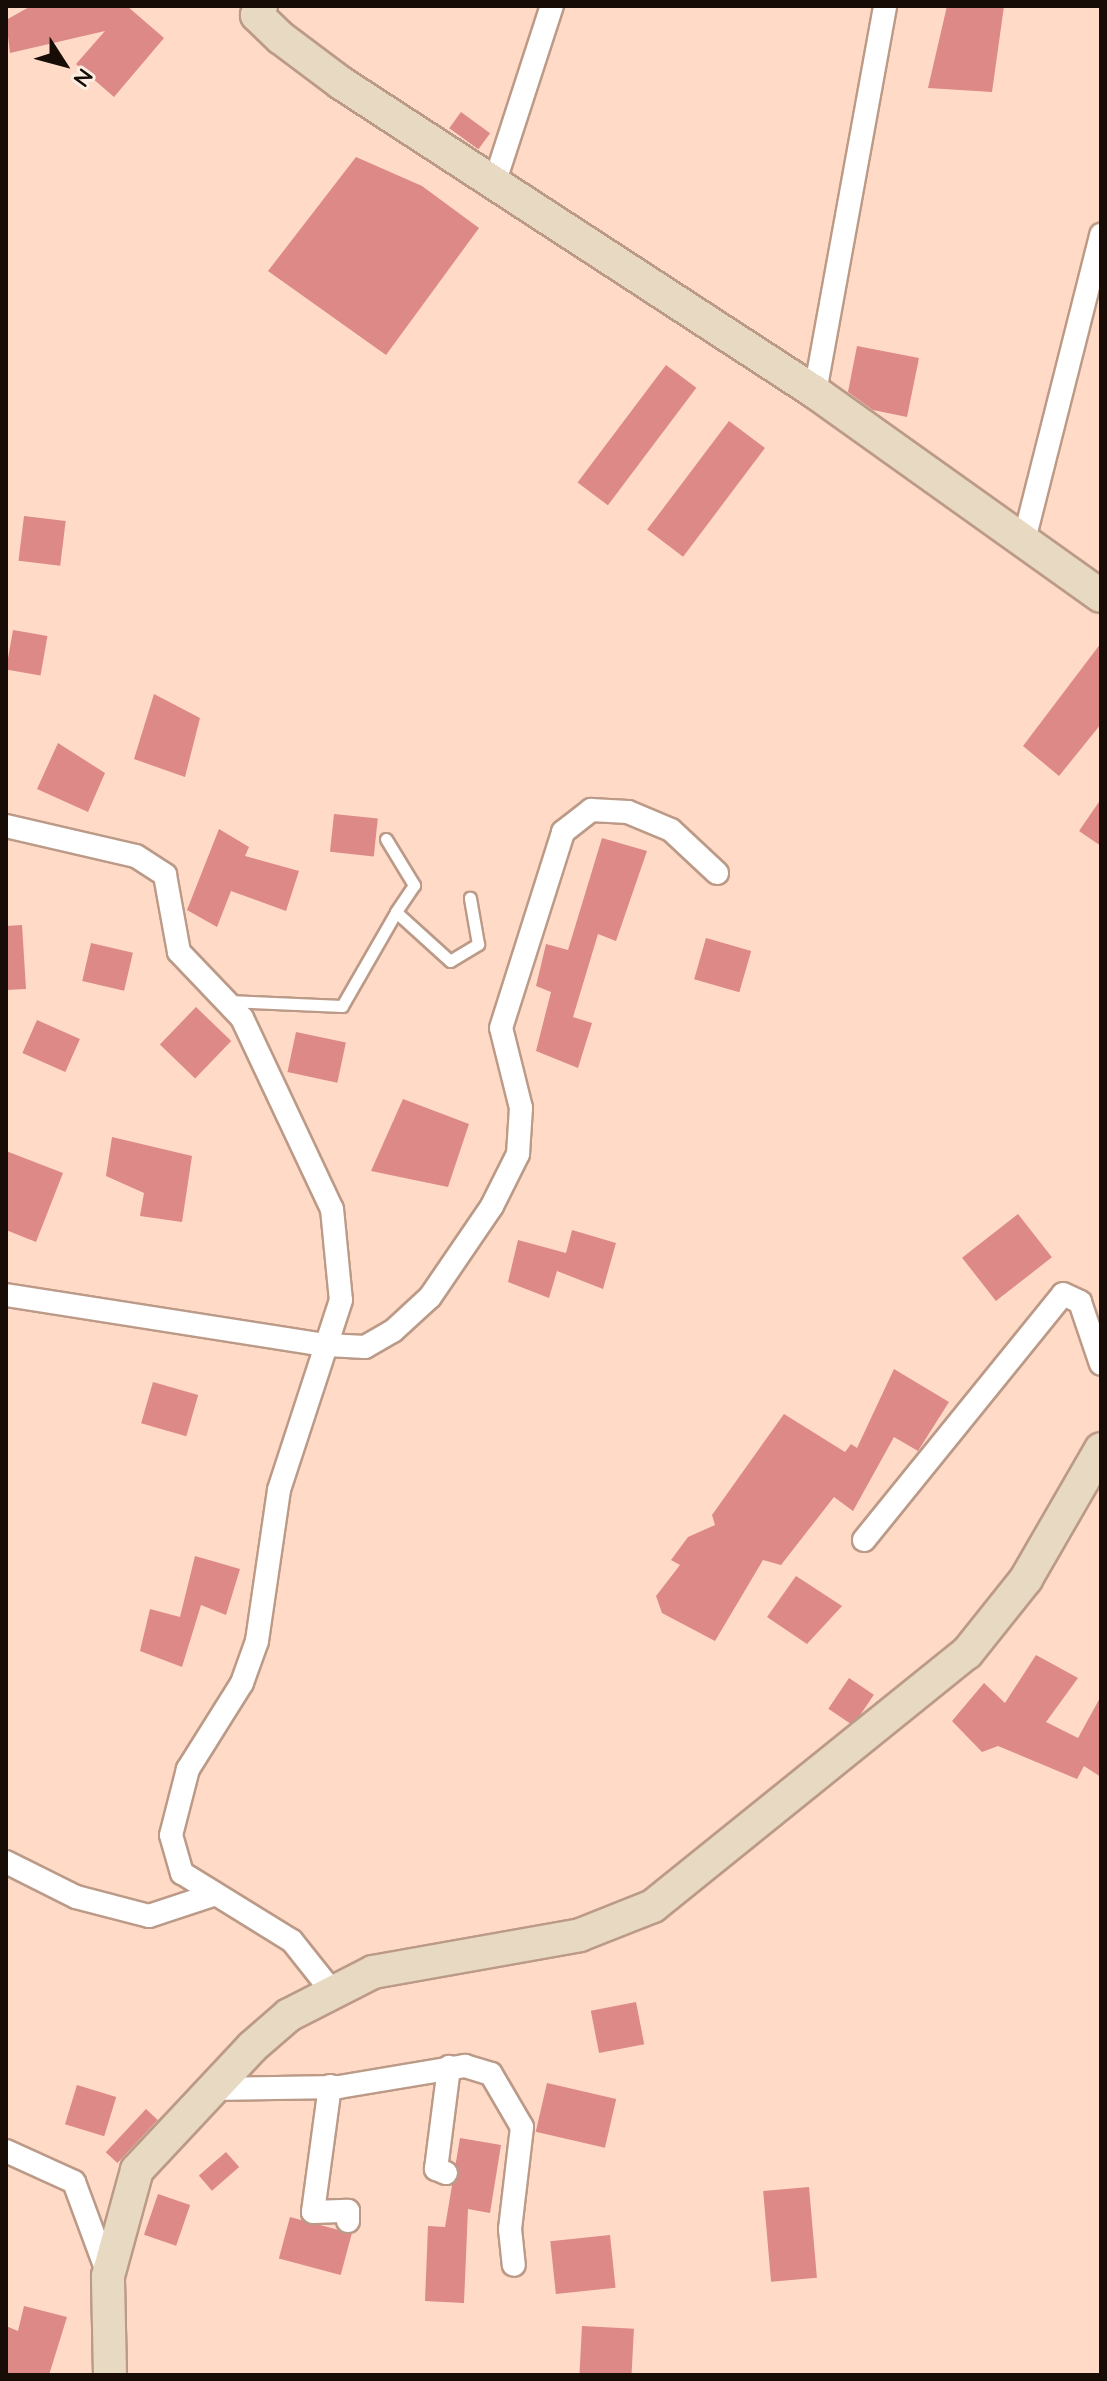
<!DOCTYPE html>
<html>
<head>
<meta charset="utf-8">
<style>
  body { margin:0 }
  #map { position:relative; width:1107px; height:2381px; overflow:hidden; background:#ffdac7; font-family:Quicksand,sans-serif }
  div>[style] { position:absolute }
  .building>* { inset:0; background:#dc8987; transform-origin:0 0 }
  .roads { filter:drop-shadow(2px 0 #bc9a88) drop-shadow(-2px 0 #bc9a88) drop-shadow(0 2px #bc9a88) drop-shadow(0 -2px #bc9a88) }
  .lane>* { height:11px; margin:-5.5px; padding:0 5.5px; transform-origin:5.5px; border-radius:5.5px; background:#fff }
  .street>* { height:22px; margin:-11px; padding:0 11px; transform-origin:11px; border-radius:11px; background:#fff }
  .secondary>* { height:32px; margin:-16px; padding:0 16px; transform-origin:16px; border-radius:16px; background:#e7d9c2 }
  span { translate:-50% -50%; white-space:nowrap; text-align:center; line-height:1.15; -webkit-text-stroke:6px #fcede5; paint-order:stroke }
  .frame { position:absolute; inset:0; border:8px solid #170c06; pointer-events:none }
  .north { position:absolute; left:24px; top:24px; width:80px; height:80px; -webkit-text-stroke:6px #fcede5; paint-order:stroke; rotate:126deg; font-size:22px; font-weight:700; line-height:32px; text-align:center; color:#170c06 }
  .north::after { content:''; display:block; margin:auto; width:28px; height:36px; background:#170c06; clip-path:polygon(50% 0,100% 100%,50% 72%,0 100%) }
</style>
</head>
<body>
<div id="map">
  <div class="building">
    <i style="clip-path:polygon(31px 6px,127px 6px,164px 38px,114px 97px,76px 64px,105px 31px,10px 53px,6px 20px)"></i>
    <i style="clip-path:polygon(947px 6px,1004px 6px,992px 92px,928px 88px)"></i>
    <i style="left:461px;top:112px;width:36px;height:20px;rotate:36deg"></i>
    <i style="clip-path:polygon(356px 157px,422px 186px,479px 228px,386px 355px,268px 271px)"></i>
    <i style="clip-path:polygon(857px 346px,919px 358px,907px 417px,873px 410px,848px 392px)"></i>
    <i style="left:666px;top:365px;width:38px;height:147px;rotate:37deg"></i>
    <i style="left:729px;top:421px;width:45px;height:136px;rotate:37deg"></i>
    <i style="left:24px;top:516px;width:42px;height:45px;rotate:7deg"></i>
    <i style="left:13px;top:630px;width:35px;height:40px;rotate:10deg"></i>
    <i style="clip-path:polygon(1101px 643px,1101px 724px,1059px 776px,1023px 746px)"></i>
    <i style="clip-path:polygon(154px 694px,200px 718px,185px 777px,134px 759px)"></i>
    <i style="clip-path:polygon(58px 743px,105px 773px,88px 812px,37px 789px)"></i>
    <i style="clip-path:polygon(1101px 799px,1101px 846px,1079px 831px)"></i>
    <i style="left:334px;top:814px;width:44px;height:38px;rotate:6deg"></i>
    <i style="clip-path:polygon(219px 829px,249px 847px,245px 856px,299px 871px,286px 911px,231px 891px,217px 927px,187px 910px)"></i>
    <i style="clip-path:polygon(602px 838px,647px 851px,616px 941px,598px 934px,573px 1017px,592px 1023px,578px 1068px,536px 1051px,551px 992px,536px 986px,546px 944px,568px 950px)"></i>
    <i style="clip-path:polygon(22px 925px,26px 989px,6px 990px,6px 926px)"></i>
    <i style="left:706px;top:938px;width:47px;height:43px;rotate:16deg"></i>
    <i style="left:91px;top:943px;width:43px;height:39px;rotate:13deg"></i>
    <i style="left:196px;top:1007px;width:49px;height:52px;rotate:44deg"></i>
    <i style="left:37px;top:1020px;width:47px;height:36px;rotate:24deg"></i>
    <i style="left:296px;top:1032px;width:51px;height:41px;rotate:12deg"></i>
    <i style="clip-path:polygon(403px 1099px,469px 1124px,448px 1187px,371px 1171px)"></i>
    <i style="clip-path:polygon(112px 1137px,192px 1156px,182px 1222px,140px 1216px,144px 1193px,106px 1176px)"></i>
    <i style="clip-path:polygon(6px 1151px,63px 1173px,36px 1242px,6px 1230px)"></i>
    <i style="left:1018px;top:1214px;width:55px;height:71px;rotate:52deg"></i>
    <i style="clip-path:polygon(572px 1230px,616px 1243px,603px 1289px,557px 1271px,549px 1298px,508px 1282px,518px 1240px,566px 1253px)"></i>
    <i style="clip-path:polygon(894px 1369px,949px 1402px,918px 1451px,894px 1437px,853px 1511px,834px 1497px,781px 1565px,763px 1560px,715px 1641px,662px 1613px,656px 1596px,680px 1565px,671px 1560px,688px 1537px,715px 1525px,712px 1515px,784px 1414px,845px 1452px,851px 1444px,857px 1448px)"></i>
    <i style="left:153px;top:1382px;width:47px;height:43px;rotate:16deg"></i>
    <i style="clip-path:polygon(195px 1556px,240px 1569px,226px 1615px,201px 1605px,182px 1667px,140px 1651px,150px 1609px,180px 1617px)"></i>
    <i style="clip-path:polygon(796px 1576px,842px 1606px,807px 1644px,767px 1617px)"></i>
    <i style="clip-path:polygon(1036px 1655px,1078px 1678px,1046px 1722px,1078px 1738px,1101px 1696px,1101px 1777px,1084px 1766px,1077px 1779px,998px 1746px,982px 1752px,952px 1721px,984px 1683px,1005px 1703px)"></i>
    <i style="left:849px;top:1678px;width:30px;height:37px;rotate:34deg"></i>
    <i style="left:636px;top:2002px;width:43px;height:46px;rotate:79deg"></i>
    <i style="left:547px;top:2083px;width:71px;height:50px;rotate:13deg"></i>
    <i style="left:77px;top:2085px;width:41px;height:41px;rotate:17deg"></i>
    <i style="left:146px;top:2109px;width:16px;height:59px;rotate:43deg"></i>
    <i style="clip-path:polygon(460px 2138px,501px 2145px,490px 2213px,468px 2209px,464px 2303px,425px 2301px,428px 2226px,445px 2227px)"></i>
    <i style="left:226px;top:2152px;width:20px;height:36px;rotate:49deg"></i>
    <i style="left:809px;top:2187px;width:91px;height:46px;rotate:85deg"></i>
    <i style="left:158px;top:2194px;width:34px;height:43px;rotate:19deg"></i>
    <i style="left:290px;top:2217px;width:64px;height:43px;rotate:15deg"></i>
    <i style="left:610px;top:2235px;width:53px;height:60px;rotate:84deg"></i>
    <i style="clip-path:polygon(24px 2306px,67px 2317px,49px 2375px,6px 2375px,6px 2326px,18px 2331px)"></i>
    <i style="left:582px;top:2326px;width:52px;height:49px;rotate:3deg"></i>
  </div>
  <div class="roads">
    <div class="lane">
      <i style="left:386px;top:839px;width:54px;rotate:58.7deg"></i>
      <i style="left:414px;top:885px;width:32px;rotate:124deg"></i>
      <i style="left:228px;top:1001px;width:114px;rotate:2.5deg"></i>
      <i style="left:342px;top:1006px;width:108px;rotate:-60.1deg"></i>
      <i style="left:396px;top:912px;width:73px;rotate:42.2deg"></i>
      <i style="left:450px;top:961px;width:33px;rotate:-31deg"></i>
      <i style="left:478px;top:944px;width:47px;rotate:-99.9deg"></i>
    </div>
    <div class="street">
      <i style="left:494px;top:184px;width:187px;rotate:-72deg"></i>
      <i style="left:815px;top:392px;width:392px;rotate:-79.7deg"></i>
      <i style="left:1024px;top:540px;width:315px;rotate:-75.8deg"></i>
      <i style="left:6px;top:826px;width:133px;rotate:13deg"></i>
      <i style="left:136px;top:856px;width:35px;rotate:33deg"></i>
      <i style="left:165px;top:875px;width:78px;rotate:79.7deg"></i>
      <i style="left:179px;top:952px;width:91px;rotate:46.3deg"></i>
      <i style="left:242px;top:1018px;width:211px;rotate:64.8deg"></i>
      <i style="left:332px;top:1209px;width:91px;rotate:84.4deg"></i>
      <i style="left:341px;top:1300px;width:200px;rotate:108.1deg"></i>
      <i style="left:279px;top:1490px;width:153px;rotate:98.3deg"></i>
      <i style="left:257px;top:1641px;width:45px;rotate:109.7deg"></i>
      <i style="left:242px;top:1683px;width:102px;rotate:122.1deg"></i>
      <i style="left:188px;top:1769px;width:68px;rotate:104.4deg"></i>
      <i style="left:171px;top:1835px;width:40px;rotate:74deg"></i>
      <i style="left:182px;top:1873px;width:129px;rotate:31.7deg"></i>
      <i style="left:292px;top:1941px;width:63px;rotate:51.5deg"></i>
      <i style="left:6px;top:1295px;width:325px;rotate:8.9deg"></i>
      <i style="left:327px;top:1345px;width:38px;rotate:3deg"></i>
      <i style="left:365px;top:1347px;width:32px;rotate:-30deg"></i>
      <i style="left:393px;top:1331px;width:50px;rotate:-42.6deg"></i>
      <i style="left:430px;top:1297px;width:110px;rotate:-55.7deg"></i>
      <i style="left:492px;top:1206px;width:58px;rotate:-63.4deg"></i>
      <i style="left:518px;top:1154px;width:46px;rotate:-86.3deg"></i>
      <i style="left:521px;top:1108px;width:82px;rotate:-104deg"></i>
      <i style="left:501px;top:1028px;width:206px;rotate:-72.4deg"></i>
      <i style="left:563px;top:832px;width:36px;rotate:-38deg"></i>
      <i style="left:591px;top:810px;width:37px;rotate:3deg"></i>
      <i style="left:628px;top:812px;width:47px;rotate:22.7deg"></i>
      <i style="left:671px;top:830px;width:63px;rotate:43.1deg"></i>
      <i style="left:864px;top:1540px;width:316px;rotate:-51deg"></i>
      <i style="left:1063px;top:1294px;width:19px;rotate:25deg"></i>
      <i style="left:1080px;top:1302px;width:65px;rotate:71.3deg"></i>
      <i style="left:6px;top:1862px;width:78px;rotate:26.6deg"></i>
      <i style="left:76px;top:1897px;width:75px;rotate:14.6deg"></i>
      <i style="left:149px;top:1916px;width:67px;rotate:-18.2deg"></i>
      <i style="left:330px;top:2086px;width:127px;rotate:97.7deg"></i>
      <i style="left:313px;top:2212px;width:35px;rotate:-2deg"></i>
      <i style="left:348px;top:2211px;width:10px;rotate:90deg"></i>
      <i style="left:211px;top:2089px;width:128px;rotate:-0.9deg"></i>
      <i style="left:339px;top:2087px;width:128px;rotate:-9.5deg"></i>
      <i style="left:465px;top:2066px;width:27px;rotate:17deg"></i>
      <i style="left:491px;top:2074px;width:61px;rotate:59.7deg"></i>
      <i style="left:522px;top:2127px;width:103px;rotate:96.7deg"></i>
      <i style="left:510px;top:2229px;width:36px;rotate:84deg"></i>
      <i style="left:6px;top:2151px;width:75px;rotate:24.5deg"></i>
      <i style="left:74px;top:2182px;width:98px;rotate:69.7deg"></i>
      <i style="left:446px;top:2173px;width:11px;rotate:-158deg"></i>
      <i style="left:436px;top:2169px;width:103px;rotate:-82.7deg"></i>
    </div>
    <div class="secondary">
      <i style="left:261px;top:6px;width:10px;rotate:114deg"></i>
      <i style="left:257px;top:15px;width:33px;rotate:44deg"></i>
      <i style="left:281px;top:38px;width:75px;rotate:36.9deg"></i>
      <i style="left:341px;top:83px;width:566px;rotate:33.1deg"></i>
      <i style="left:815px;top:392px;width:351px;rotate:35.5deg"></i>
      <i style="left:110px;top:2375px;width:99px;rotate:-91.2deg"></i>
      <i style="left:108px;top:2276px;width:110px;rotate:-74.7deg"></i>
      <i style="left:137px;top:2170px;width:168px;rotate:-46.9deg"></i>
      <i style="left:252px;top:2047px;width:49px;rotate:-40.9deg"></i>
      <i style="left:289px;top:2015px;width:94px;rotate:-27.1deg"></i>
      <i style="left:373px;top:1972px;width:210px;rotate:-10.1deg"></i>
      <i style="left:580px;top:1935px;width:79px;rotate:-21.7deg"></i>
      <i style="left:653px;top:1906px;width:403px;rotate:-38.9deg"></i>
      <i style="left:967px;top:1653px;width:95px;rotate:-51.4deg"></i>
      <i style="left:1026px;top:1579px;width:150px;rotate:-60deg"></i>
    </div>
  </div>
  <div class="frame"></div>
  <div class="north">N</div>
</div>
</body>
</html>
